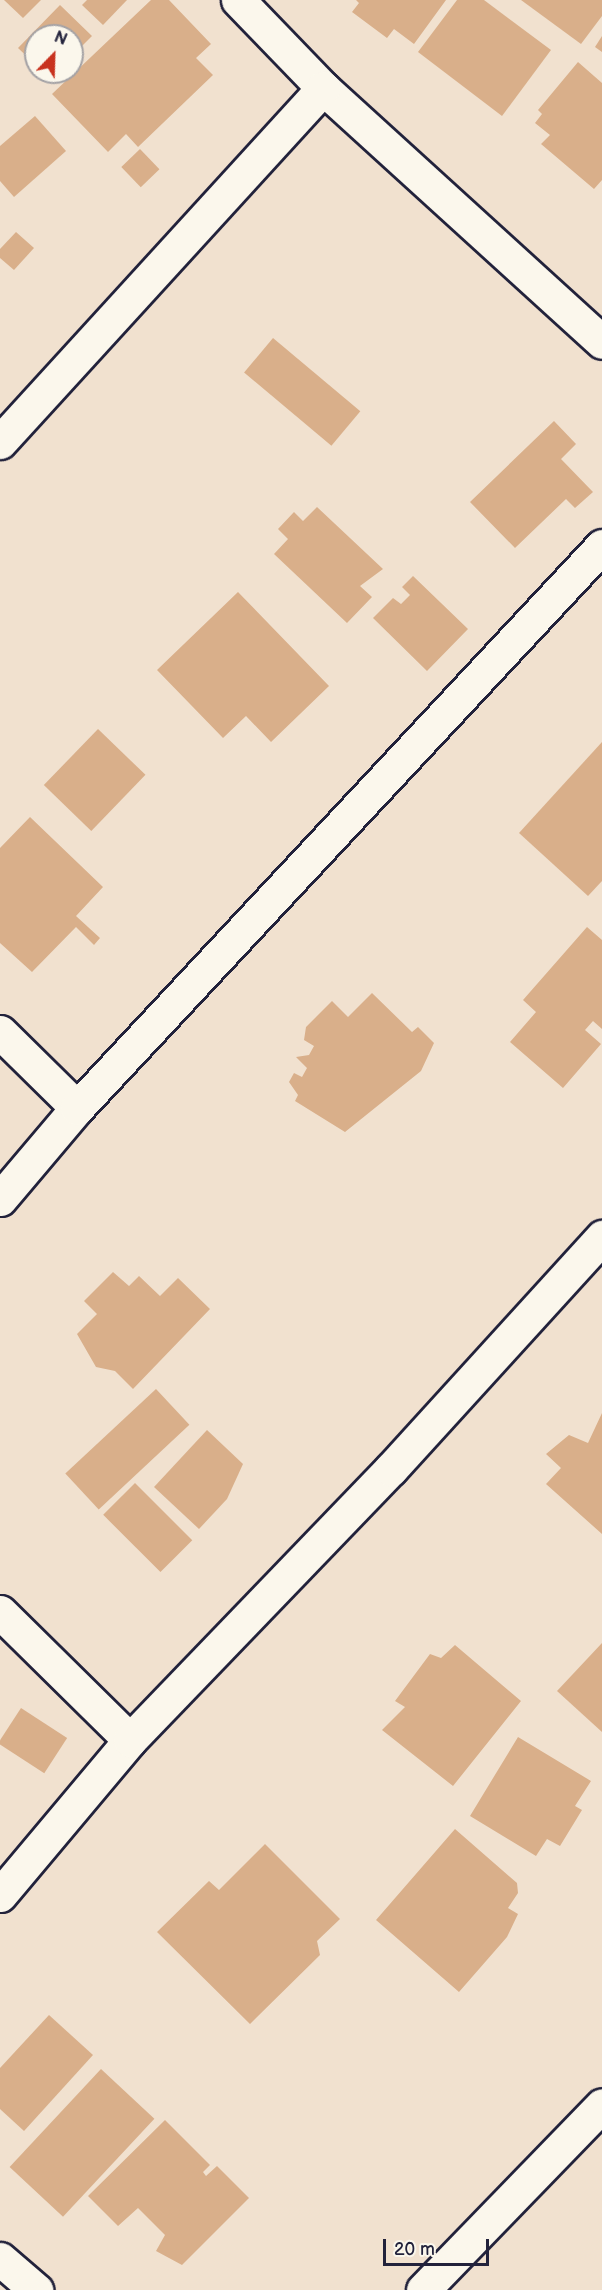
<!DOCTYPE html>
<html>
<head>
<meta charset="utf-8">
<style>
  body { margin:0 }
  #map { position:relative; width:602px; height:2290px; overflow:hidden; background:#f1e1cf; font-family:"Balsamiq Sans",sans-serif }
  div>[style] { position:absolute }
  .building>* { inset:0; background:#d9af8a; transform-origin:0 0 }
  .roads { filter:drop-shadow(2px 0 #22223b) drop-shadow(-2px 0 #22223b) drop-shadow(0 2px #22223b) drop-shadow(0 -2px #22223b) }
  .minor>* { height:33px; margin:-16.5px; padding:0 16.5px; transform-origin:16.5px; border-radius:16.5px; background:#fbf7ec }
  span { translate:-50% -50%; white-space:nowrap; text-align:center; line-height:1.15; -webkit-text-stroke:6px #fbf7ec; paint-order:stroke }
  .north { position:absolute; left:24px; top:24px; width:60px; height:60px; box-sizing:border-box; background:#fbf7ec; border:2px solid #a4a2a5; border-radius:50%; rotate:23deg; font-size:16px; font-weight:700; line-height:24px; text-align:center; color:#22223b }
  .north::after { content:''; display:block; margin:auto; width:21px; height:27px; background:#c8321e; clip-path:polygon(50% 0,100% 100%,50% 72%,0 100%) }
  .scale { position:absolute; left:383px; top:2239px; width:106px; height:27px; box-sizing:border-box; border:3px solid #22223b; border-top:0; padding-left:8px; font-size:18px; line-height:21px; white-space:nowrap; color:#22223b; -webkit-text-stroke:4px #fbf7ec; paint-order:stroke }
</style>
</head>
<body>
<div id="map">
  <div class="building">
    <i style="clip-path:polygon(4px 0,41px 0,23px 18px)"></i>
    <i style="clip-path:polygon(87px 0,127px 0,103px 25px,82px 5px)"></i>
    <i style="clip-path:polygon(151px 0,169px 0,211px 44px,196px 58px,213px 75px,138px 147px,126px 134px,108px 152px,52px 94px)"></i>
    <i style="clip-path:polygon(356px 0,446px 0,414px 44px,394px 29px,387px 38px,352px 12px,359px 3px)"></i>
    <i style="clip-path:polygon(457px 0,484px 0,551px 50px,502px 116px,418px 52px)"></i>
    <i style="clip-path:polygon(521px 0,602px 0,602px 16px,581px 44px)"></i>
    <i style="clip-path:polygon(60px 5px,92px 36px,72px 56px,72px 36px,36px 36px,36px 65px,18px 48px)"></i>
    <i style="clip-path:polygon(602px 36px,602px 52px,595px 47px)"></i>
    <i style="clip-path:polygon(578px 62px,602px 83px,602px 180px,594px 189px,541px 144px,550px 135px,535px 123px,542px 114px,538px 110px)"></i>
    <i style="clip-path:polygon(35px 116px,66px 151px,14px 197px,0 181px,0 146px)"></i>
    <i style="left:140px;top:149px;width:28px;height:26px;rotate:46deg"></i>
    <i style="clip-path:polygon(16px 232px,34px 248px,14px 270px,0 258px,0 249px)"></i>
    <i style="left:273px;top:338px;width:114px;height:45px;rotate:40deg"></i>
    <i style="clip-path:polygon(554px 421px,576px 444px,561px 459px,593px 492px,575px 508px,566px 499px,515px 548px,470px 502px)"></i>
    <i style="clip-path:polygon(317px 507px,383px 569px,360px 586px,372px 597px,347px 623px,274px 554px,288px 539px,278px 529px,294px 512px,303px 521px)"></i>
    <i style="clip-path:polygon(413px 576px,468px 629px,427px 671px,373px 618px,393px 598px,401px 604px,410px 595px,402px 587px)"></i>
    <i style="clip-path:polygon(238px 592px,329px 686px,271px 742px,246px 716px,223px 738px,157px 670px)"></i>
    <i style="left:98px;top:729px;width:66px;height:78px;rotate:44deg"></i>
    <i style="clip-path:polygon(602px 742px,602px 881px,588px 896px,519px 833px)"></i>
    <i style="clip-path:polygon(30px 817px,103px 887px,76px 916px,100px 938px,94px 945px,76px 927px,32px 972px,0 943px,0 848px)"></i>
    <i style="clip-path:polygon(587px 927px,602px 940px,602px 1029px,593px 1021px,585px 1030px,601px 1044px,563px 1088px,510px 1042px,536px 1012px,523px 1000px)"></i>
    <i style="clip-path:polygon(372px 993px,412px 1032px,418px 1027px,434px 1043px,421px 1071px,345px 1132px,295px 1101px,298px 1095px,289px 1082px,294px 1073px,302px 1077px,307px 1068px,296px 1057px,309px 1055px,314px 1046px,304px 1040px,306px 1027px,332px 1001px,348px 1017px)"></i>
    <i style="clip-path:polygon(113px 1272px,129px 1286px,139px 1276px,160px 1296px,178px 1278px,210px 1309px,133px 1389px,115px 1371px,96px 1367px,77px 1334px,97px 1314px,84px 1301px)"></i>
    <i style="left:156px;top:1389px;width:49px;height:124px;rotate:47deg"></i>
    <i style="clip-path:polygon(602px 1413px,602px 1534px,546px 1484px,561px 1468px,546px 1454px,569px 1435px,588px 1443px)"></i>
    <i style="clip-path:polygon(207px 1430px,243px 1464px,227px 1499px,199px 1529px,154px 1487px)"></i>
    <i style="left:135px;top:1483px;width:81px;height:45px;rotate:45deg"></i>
    <i style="clip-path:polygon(602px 1643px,602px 1732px,557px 1691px)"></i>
    <i style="clip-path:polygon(455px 1645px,521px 1701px,453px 1786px,382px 1730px,405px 1707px,395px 1701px,430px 1654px,441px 1658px)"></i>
    <i style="left:21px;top:1708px;width:55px;height:42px;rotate:33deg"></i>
    <i style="clip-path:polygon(518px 1737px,591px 1781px,575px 1806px,582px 1810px,560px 1846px,547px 1839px,536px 1856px,470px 1816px)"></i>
    <i style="clip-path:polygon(455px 1829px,517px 1883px,518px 1893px,508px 1908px,518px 1914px,507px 1937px,459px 1992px,376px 1920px)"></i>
    <i style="clip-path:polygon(265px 1844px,340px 1919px,317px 1941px,320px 1955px,250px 2024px,157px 1932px,209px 1881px,219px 1890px)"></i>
    <i style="clip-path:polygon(49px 2015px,93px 2055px,24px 2131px,0 2109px,0 2068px)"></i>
    <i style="left:101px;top:2069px;width:73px;height:134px;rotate:43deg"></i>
    <i style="clip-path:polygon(165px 2120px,210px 2165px,203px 2172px,206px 2176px,217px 2166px,249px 2198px,182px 2265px,156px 2251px,165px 2235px,138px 2208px,118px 2226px,88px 2196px)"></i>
  </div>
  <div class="roads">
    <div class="minor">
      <i style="left:238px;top:0;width:122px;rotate:46deg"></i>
      <i style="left:323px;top:88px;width:377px;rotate:42.3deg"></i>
      <i style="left:0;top:442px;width:479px;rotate:-47.6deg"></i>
      <i style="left:0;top:1032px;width:108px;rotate:44.6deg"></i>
      <i style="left:0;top:1199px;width:119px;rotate:-49.8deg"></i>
      <i style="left:77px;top:1108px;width:769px;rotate:-46.95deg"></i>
      <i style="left:0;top:1612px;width:182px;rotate:44.6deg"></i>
      <i style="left:0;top:1895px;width:202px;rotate:-50deg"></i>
      <i style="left:130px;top:1740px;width:376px;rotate:-46.1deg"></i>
      <i style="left:391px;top:1469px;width:314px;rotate:-47.7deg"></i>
      <i style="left:0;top:2259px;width:48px;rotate:40.7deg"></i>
      <i style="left:423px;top:2290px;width:257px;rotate:-45.9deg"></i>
    </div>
  </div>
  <div class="north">N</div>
  <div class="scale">20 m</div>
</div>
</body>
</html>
